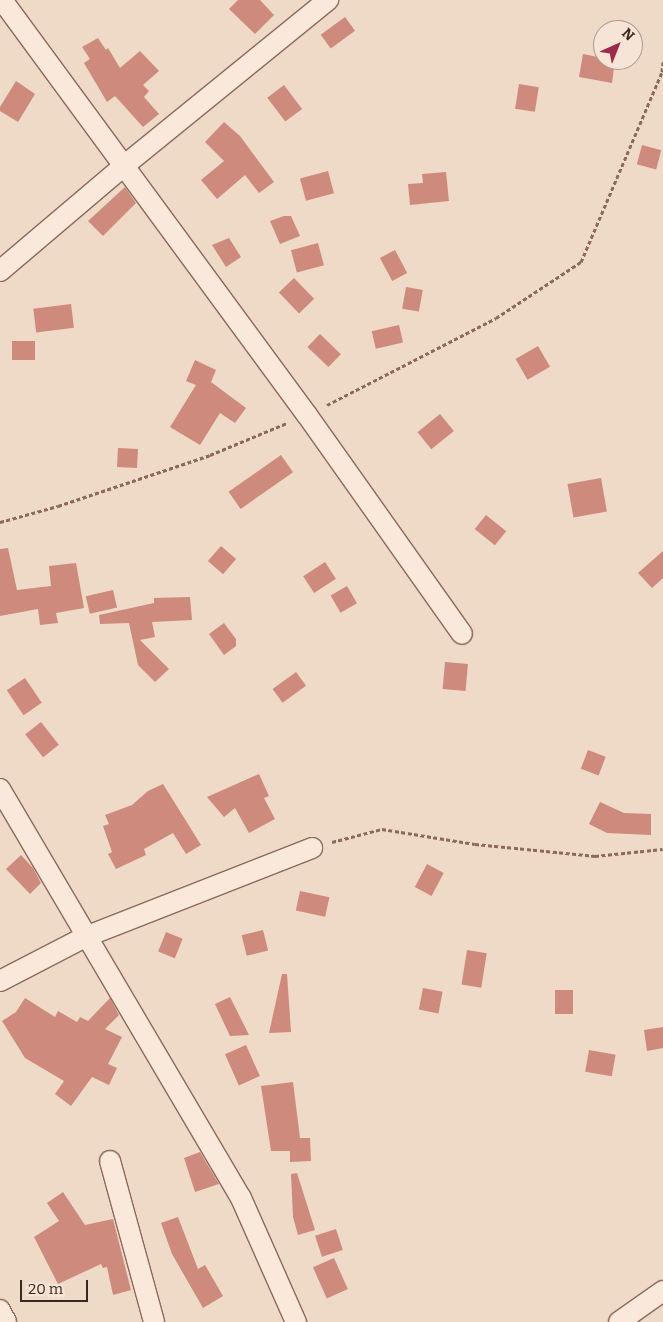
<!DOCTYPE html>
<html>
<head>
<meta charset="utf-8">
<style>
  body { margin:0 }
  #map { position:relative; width:663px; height:1322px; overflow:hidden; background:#efd9c7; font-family:Bitter,serif }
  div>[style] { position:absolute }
  .building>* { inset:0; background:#ce8a7d; transform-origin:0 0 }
  .path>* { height:3px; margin-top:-1.5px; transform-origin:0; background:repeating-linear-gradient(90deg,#8c695c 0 4px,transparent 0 6.5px) }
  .roads { filter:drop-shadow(1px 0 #8c695c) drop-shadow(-1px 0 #8c695c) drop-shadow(0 1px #8c695c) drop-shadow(0 -1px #8c695c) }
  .minor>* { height:20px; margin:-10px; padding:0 10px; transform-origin:10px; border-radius:10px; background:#fae9db }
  span { translate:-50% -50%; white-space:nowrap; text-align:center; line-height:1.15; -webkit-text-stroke:4px #f6e5d7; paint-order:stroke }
  .north { position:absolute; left:593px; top:20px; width:50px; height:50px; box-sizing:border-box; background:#f6e5d7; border:1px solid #ac998e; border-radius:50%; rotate:44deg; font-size:14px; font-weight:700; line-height:20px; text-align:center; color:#3c2620 }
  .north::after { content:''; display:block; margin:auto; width:18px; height:22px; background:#9c2b49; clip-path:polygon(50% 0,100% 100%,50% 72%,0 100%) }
  .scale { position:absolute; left:20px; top:1280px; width:68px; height:22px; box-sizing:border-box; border:2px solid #3c2620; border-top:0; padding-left:6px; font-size:15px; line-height:18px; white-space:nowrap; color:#3c2620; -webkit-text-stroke:4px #f6e5d7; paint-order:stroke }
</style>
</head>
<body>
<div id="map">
  <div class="building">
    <i style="clip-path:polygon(238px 0,260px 0,274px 15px,255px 34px,229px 9px)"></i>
    <i style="left:345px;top:17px;width:17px;height:30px;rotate:54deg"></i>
    <i style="clip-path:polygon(98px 38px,106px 50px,108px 48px,120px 68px,140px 51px,159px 71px,143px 85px,149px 91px,144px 97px,159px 114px,143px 127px,115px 96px,107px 102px,84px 63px,90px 59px,82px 47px)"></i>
    <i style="clip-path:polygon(583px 54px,603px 58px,603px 60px,615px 60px,612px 83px,579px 77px)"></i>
    <i style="clip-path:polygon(16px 81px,35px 94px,18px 122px,0 111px,0 107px)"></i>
    <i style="left:519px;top:84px;width:20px;height:25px;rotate:9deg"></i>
    <i style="left:284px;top:85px;width:30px;height:21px;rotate:53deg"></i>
    <i style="clip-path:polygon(224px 122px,240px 136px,274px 182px,259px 193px,245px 175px,217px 199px,201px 180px,224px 161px,205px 142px)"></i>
    <i style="left:642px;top:145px;width:20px;height:20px;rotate:15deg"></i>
    <i style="left:328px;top:171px;width:23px;height:29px;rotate:75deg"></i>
    <i style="clip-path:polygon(446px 172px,449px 201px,410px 205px,408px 184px,423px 183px,422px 174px)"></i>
    <i style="clip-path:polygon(125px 187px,136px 203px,103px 236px,88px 221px)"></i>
    <i style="clip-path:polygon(284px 216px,291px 216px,300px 236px,280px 244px,270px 221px)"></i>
    <i style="clip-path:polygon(229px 238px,241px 257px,226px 267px,212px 245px)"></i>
    <i style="left:318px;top:243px;width:23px;height:28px;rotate:75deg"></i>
    <i style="left:395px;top:250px;width:26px;height:17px;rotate:62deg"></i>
    <i style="left:294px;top:278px;width:29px;height:21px;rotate:46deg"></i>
    <i style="left:406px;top:287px;width:17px;height:22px;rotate:10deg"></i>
    <i style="left:71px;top:304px;width:24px;height:38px;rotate:83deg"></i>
    <i style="left:399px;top:325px;width:18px;height:28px;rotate:77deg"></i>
    <i style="left:320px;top:334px;width:29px;height:18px;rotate:44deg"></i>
    <i style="left:12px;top:341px;width:23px;height:19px"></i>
    <i style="left:538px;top:346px;width:24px;height:26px;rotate:60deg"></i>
    <i style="clip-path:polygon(195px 360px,216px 370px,211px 382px,246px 408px,235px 423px,220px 413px,200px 445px,170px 427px,196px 385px,186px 381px)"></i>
    <i style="left:440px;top:414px;width:22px;height:29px;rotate:51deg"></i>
    <i style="left:118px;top:448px;width:20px;height:19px;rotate:3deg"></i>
    <i style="left:281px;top:455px;width:21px;height:64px;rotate:55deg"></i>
    <i style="left:601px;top:478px;width:34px;height:34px;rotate:80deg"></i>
    <i style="left:486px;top:515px;width:26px;height:18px;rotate:39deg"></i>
    <i style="left:221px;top:546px;width:20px;height:20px;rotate:41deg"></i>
    <i style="clip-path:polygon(8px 548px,17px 590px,51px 586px,49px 566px,76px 563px,84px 608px,56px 613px,58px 623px,40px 625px,38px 609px,0 616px,0 549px)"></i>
    <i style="clip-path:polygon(663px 551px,663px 578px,652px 588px,638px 573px)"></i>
    <i style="left:325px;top:562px;width:20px;height:26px;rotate:57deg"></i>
    <i style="left:347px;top:586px;width:20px;height:19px;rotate:60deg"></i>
    <i style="left:113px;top:590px;width:18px;height:28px;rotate:77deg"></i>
    <i style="clip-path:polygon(190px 597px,192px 620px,152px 622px,155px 637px,140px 640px,169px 669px,155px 682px,138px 665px,129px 623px,100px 624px,99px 615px,154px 603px,154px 598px)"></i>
    <i style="clip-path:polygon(224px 623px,236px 639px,236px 646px,224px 655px,209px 634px)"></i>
    <i style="left:445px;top:662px;width:23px;height:27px;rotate:5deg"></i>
    <i style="left:296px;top:672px;width:17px;height:29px;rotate:54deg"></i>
    <i style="left:25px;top:678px;width:30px;height:22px;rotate:56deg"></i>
    <i style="left:41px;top:722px;width:29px;height:20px;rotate:52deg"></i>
    <i style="left:588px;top:750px;width:19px;height:20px;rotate:21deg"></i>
    <i style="clip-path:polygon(259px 774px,269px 796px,264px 798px,275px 819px,249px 833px,235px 808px,224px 817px,207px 797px)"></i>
    <i style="clip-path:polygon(163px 784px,201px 845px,186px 854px,173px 833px,144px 849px,146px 855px,116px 869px,108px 854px,112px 852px,103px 826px,109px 824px,105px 815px,132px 805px,148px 791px)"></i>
    <i style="clip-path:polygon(600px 802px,624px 813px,651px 814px,651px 835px,607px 833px,589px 824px)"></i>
    <i style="clip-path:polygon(21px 855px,33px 868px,41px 883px,30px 894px,6px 869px)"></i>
    <i style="left:427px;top:864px;width:19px;height:26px;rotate:28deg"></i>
    <i style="left:300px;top:891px;width:30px;height:20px;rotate:12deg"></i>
    <i style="left:263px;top:930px;width:21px;height:22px;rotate:76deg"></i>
    <i style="left:166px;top:932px;width:18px;height:21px;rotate:22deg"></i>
    <i style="left:467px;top:950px;width:20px;height:35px;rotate:9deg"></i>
    <i style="clip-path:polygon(282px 974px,287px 974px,291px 1032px,269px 1033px)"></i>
    <i style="left:423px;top:988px;width:20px;height:22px;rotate:11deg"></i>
    <i style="left:555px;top:990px;width:18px;height:24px"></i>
    <i style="clip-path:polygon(230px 997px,249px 1035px,230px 1036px,215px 1004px)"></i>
    <i style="clip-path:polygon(25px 998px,55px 1017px,58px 1011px,77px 1022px,80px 1017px,88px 1021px,110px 998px,119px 1015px,105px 1029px,122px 1037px,108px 1064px,117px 1068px,109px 1085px,92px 1077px,71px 1106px,55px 1094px,64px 1081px,25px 1058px,2px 1021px,16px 1012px)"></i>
    <i style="clip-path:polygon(663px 1027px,663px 1048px,647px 1051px,644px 1030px)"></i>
    <i style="left:246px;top:1045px;width:34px;height:23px;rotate:66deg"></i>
    <i style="left:589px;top:1050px;width:27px;height:22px;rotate:10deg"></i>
    <i style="clip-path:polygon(293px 1082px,300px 1138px,310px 1138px,311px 1161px,290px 1162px,290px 1151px,271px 1151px,261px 1086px)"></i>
    <i style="clip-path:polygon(200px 1152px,219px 1184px,195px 1192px,184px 1158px)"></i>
    <i style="clip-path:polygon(297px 1173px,315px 1230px,298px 1235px,293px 1217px,291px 1174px)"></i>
    <i style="clip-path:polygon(63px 1192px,85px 1225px,113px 1219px,131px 1290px,113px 1295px,107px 1267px,103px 1268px,101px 1264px,58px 1284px,34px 1237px,59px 1221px,47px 1203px)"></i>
    <i style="clip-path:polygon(178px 1217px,198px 1269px,205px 1265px,223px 1296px,203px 1308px,172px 1254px,161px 1223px)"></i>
    <i style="left:336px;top:1229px;width:22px;height:22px;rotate:72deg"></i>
    <i style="left:334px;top:1258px;width:34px;height:23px;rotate:66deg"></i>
  </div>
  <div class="path">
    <i style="left:327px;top:405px;width:190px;rotate:-27.2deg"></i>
    <i style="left:496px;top:318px;width:102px;rotate:-33.4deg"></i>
    <i style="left:581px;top:262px;width:207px;rotate:-66.9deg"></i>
    <i style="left:662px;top:72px;width:10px;rotate:-84deg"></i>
    <i style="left:0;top:522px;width:60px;rotate:-15.4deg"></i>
    <i style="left:58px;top:506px;width:160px;rotate:-18.5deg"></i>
    <i style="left:210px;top:455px;width:83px;rotate:-22.6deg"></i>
    <i style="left:332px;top:842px;width:52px;rotate:-14.6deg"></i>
    <i style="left:382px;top:829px;width:94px;rotate:9.2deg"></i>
    <i style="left:475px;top:844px;width:121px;rotate:5.7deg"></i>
    <i style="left:595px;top:856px;width:68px;rotate:-5.9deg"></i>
  </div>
  <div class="roads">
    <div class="minor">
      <i style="left:2px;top:0;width:515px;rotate:53.69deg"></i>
      <i style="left:307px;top:415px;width:268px;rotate:54.7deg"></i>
      <i style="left:0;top:271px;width:164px;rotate:-40.3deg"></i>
      <i style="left:125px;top:165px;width:262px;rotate:-39.1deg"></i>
      <i style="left:0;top:789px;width:475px;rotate:59.5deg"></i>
      <i style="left:241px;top:1198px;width:136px;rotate:66.1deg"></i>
      <i style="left:0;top:981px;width:96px;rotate:-27.4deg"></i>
      <i style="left:85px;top:937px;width:244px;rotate:-21.4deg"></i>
      <i style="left:110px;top:1161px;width:167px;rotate:74.7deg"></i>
      <i style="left:0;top:1310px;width:13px;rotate:63deg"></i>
      <i style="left:619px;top:1322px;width:54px;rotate:-35.2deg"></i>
    </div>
  </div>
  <div class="north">N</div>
  <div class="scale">20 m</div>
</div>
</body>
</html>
